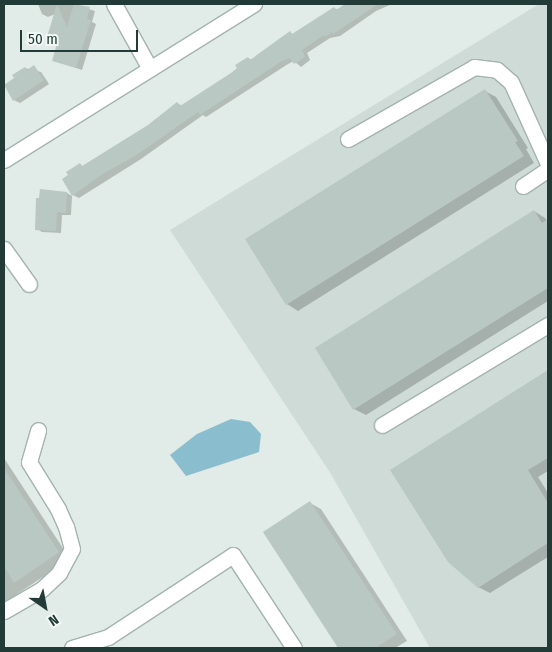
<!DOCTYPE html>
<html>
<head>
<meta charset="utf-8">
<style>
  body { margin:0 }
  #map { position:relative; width:552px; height:652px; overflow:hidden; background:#e1ebe7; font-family:"Fira Sans Condensed",sans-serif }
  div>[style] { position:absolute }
  .built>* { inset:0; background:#cfdbd6 }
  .water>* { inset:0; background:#8abdce }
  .shadow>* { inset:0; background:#0003 }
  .building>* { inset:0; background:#b9c8c3 }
  .roads { filter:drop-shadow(1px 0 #a4b3ae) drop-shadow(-1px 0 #a4b3ae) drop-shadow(0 1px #a4b3ae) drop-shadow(0 -1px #a4b3ae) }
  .minor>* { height:15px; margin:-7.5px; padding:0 7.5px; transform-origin:7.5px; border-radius:7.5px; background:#fff }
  span { translate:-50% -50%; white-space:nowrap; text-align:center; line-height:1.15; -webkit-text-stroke:4px #f1f7f5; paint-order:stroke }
  .frame { position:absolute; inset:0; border:5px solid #223b36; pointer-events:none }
  .north { position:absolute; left:20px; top:582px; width:50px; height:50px; -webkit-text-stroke:4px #f1f7f5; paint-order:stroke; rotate:147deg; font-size:14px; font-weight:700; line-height:20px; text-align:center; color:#223b36 }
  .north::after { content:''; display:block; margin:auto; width:18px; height:22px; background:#223b36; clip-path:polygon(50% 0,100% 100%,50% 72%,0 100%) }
  .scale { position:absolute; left:20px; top:30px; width:118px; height:22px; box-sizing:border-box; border:2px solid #223b36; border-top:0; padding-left:6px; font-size:15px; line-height:18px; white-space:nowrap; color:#223b36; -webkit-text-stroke:4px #f1f7f5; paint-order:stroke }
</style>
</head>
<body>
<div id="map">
  <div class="built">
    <i style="clip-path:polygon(539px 4px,548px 4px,548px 648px,430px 648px,331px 474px,170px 230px)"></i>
  </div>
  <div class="water">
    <i style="clip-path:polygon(231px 419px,250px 422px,261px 434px,259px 452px,186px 476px,170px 455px,197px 434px)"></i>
  </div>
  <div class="shadow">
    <i style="clip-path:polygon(38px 4px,73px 4px,95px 11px,92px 22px,96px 24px,82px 70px,53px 60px,59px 41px,49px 36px,55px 14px,48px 17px,42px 14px)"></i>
    <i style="clip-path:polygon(349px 4px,392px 4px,376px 11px,340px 36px,330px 38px,307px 53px,310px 60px,301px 67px,294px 61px,288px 64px,206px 117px,203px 115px,141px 159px,79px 198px,73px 195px,80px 165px,83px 167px,148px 126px,177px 103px,182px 106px,232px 74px,248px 58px,252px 60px,291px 33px,294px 35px,334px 8px,338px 10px)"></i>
    <i style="clip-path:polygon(25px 68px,41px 72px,49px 84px,20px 103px,14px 100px)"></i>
    <i style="clip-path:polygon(485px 91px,496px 97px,528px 148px,526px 149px,534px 163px,298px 311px,287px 304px)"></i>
    <i style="clip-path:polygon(67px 193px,72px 196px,71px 215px,62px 215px,61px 233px,42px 232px,37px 229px)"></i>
    <i style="clip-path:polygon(534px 211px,545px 218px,548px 222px,548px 301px,366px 415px,354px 409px)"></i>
    <i style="clip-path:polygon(548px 372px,548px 471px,538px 477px,548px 493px,548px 557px,490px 593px,478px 587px,392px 470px)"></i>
    <i style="clip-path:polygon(4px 458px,70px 559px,5px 602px,4px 608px)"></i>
    <i style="clip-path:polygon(310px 503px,321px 509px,407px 641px,395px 648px,340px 648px,264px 533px)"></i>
  </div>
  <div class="building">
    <i style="clip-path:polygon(57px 4px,67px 27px,74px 4px,90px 7px,87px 19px,91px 20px,76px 68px,52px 61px,58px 40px,47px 37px)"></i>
    <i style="clip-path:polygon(345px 4px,378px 4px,333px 34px,332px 32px,325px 37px,324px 35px,302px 50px,305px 57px,294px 64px,290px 58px,282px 61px,200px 115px,198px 112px,135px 156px,104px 173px,72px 196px,62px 179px,68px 175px,66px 172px,80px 163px,82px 166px,148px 125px,177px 102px,180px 106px,231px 73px,237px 68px,235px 65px,248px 57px,250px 60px,290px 31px,292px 34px,334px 7px,336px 10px)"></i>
    <i style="clip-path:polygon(34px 65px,44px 80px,13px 101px,4px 85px,14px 78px,12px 75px,25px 67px,27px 70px)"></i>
    <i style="clip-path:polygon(485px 89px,518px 141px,515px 142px,524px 156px,286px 305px,245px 239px)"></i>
    <i style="clip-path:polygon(40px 189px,67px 192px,66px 213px,57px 212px,56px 231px,35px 230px,36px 198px,39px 198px)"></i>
    <i style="clip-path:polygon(534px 210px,542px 223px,548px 219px,548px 288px,353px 410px,315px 348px)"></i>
    <i style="clip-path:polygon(548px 370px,548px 458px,528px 470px,548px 503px,548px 543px,478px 588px,448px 562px,390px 470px)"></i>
    <i style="clip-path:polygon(4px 468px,59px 552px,14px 583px,4px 566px)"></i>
    <i style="clip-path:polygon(310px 501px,397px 634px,375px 648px,338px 648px,263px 532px)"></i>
  </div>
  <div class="roads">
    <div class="minor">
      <i style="left:114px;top:4px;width:74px;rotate:61deg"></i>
      <i style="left:348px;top:139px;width:145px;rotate:-29.7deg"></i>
      <i style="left:474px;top:67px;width:23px;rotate:7deg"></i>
      <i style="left:497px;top:70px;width:18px;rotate:41deg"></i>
      <i style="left:511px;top:82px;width:90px;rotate:65.7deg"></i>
      <i style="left:4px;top:160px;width:295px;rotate:-32deg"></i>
      <i style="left:523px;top:186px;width:30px;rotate:-34deg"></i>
      <i style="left:4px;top:249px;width:43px;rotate:54.5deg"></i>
      <i style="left:382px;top:425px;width:194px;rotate:-31.1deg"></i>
      <i style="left:4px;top:611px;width:44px;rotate:-30.1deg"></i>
      <i style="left:42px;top:589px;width:23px;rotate:-43deg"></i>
      <i style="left:59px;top:573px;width:27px;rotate:-62deg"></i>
      <i style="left:72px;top:549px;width:23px;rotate:-105deg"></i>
      <i style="left:66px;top:527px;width:20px;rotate:-114deg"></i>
      <i style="left:58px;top:509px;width:55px;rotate:-121.7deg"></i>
      <i style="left:29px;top:462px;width:33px;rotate:-74deg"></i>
      <i style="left:72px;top:648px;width:38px;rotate:-17deg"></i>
      <i style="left:108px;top:637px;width:149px;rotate:-33.3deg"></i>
      <i style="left:233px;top:555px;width:111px;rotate:56.7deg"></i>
    </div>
  </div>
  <div class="frame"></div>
  <div class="north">N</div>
  <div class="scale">50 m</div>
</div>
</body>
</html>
